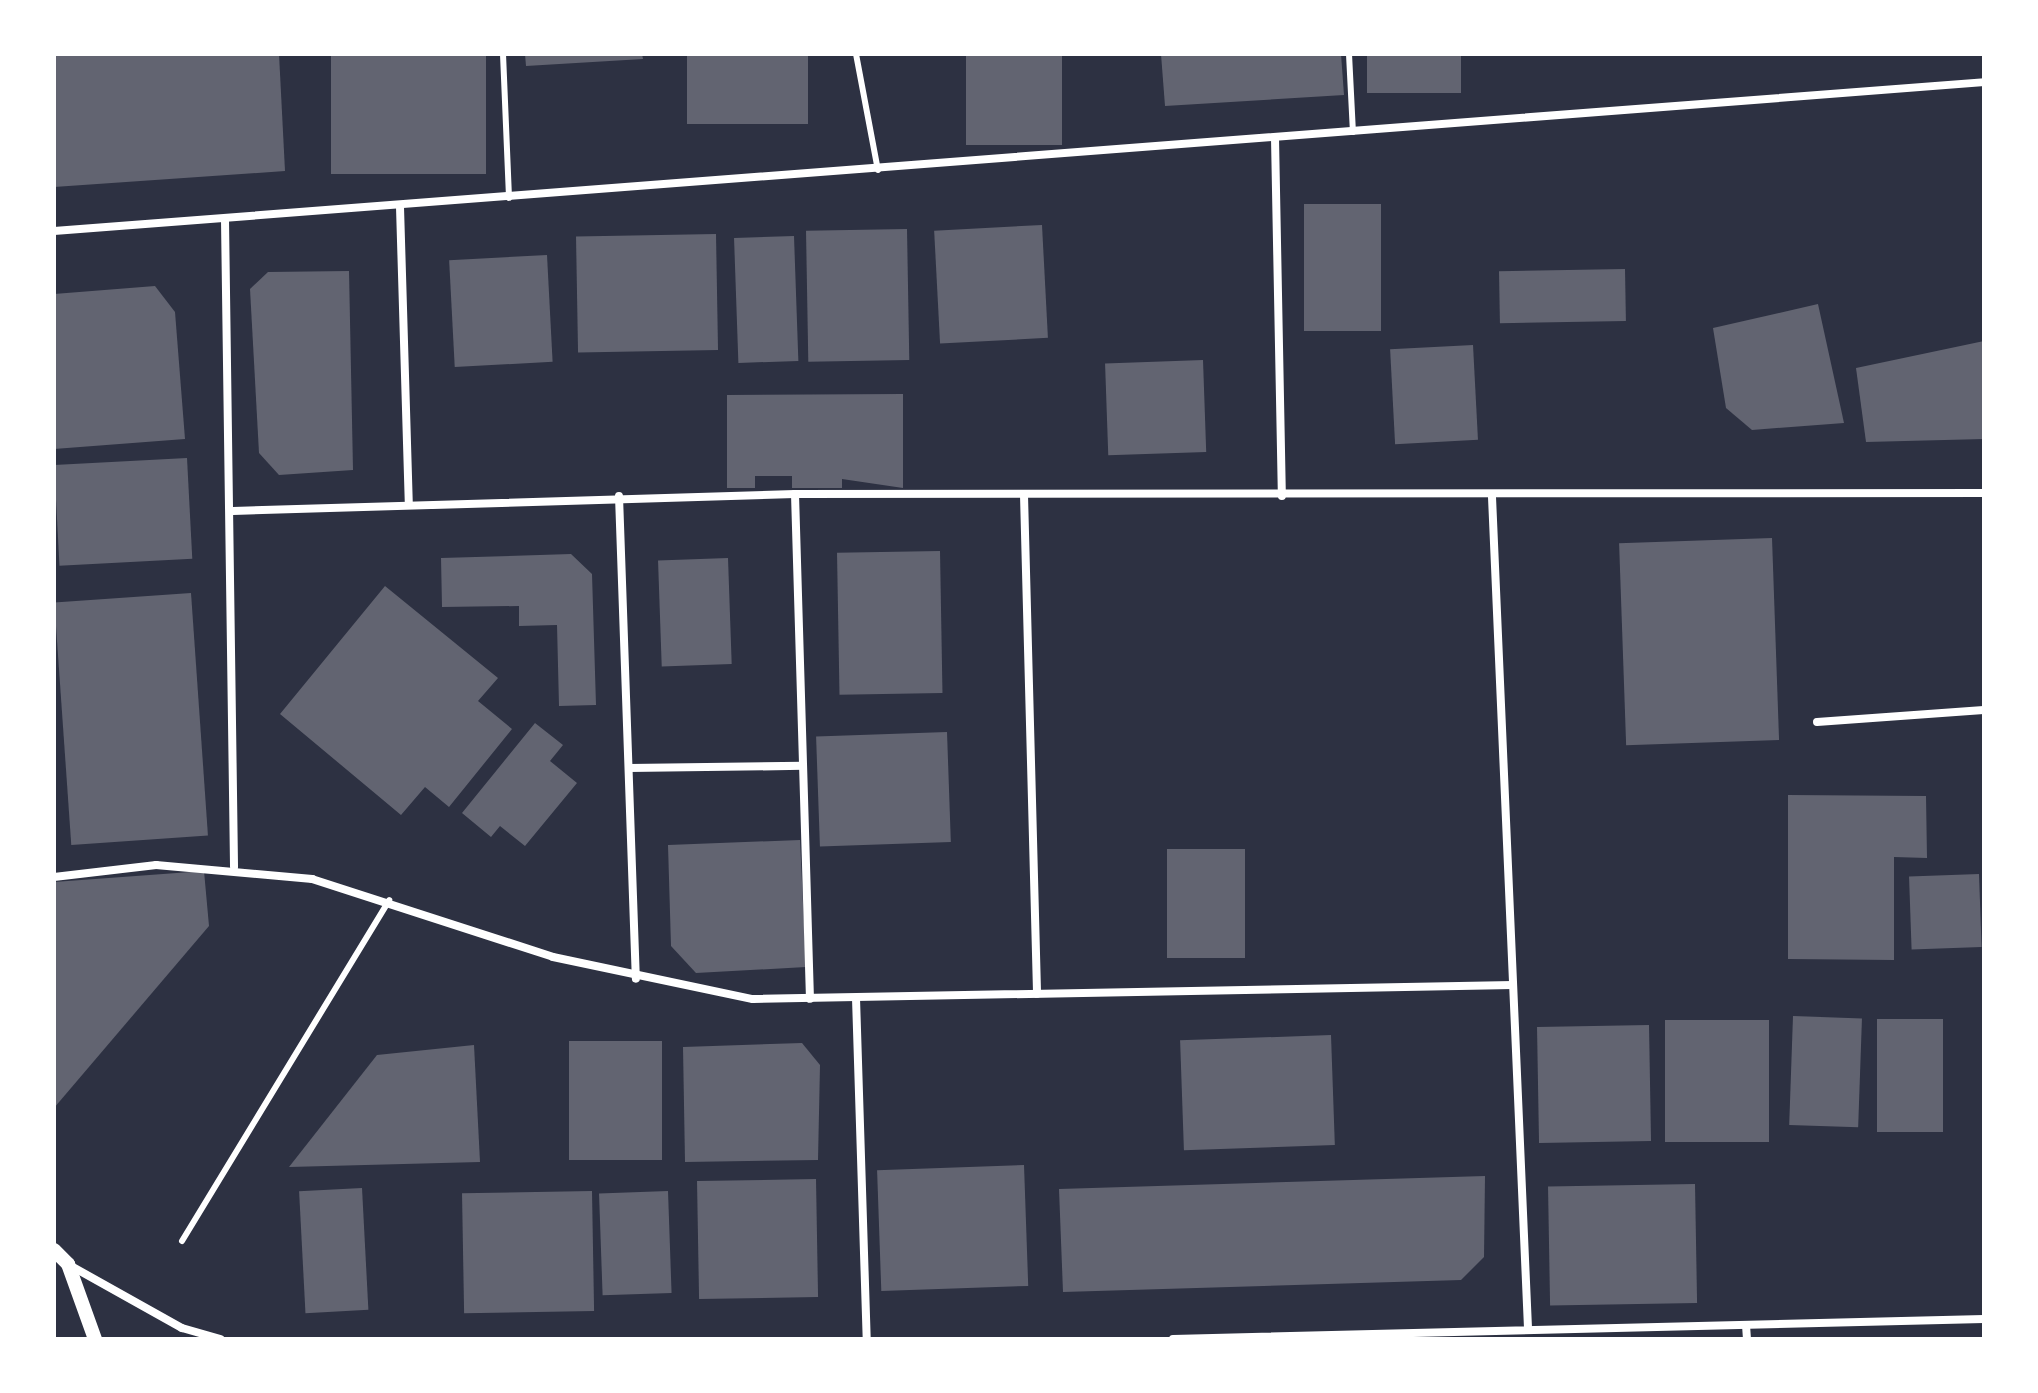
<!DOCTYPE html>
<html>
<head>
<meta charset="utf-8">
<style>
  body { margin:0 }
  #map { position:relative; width:2038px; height:1393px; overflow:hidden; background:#2d3142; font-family:"Source Sans 3",sans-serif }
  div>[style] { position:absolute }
  .building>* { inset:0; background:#626471; transform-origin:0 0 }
  .service>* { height:6px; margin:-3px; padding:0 3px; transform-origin:3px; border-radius:3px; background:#fff }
  .minor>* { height:8px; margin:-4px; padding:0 4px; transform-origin:4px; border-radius:4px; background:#fff }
  .tertiary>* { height:14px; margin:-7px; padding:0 7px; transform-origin:7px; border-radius:7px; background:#fff }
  span { translate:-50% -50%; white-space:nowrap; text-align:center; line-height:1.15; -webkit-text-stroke:6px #fff; paint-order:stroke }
  .frame { position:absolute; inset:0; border:56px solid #fff; pointer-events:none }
</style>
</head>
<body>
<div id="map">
  <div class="building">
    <i style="clip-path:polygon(54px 54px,279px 54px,285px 171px,54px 187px)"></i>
    <i style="left:331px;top:54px;width:155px;height:120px"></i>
    <i style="clip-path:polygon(525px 54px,642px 54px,643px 59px,526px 66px)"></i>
    <i style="left:687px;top:54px;width:121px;height:70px"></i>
    <i style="left:966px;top:54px;width:96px;height:91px"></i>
    <i style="clip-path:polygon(1161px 54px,1341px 54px,1344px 95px,1165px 106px)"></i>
    <i style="left:1367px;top:54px;width:94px;height:39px"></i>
    <i style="left:1304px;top:204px;width:77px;height:127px"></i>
    <i style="left:1042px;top:225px;width:113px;height:108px;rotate:87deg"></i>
    <i style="left:907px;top:229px;width:131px;height:101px;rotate:89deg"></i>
    <i style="left:716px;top:234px;width:116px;height:140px;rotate:89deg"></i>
    <i style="left:794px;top:236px;width:125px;height:60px;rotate:88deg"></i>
    <i style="left:547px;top:255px;width:107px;height:98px;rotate:87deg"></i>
    <i style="left:1625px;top:269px;width:52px;height:126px;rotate:89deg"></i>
    <i style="clip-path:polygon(349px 271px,353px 470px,279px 475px,259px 453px,250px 289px,268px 272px)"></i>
    <i style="clip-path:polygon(155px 286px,175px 312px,185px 439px,54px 449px,54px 294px)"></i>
    <i style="clip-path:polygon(1818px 304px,1844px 423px,1752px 430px,1726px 408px,1713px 328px)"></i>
    <i style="clip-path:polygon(1984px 341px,1984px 439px,1866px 442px,1856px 368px)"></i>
    <i style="left:1473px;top:345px;width:95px;height:83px;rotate:87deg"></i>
    <i style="left:1203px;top:360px;width:92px;height:98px;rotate:88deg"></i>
    <i style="clip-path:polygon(903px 394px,903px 488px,842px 479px,842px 488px,792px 488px,792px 476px,755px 476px,755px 488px,727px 488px,727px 395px)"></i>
    <i style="left:187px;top:458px;width:101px;height:133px;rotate:87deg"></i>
    <i style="left:1772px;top:538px;width:202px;height:153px;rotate:88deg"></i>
    <i style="left:940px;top:551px;width:142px;height:103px;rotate:89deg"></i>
    <i style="clip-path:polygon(571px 554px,592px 574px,596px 705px,559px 706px,557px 625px,519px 626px,519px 606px,442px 607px,441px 558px)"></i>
    <i style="left:728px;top:558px;width:106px;height:70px;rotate:88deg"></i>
    <i style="clip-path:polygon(385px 586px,498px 678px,478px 701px,512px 729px,449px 807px,425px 787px,401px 815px,280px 714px)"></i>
    <i style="left:191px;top:593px;width:243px;height:137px;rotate:86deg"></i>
    <i style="clip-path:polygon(535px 723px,563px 745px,550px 761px,577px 783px,525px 846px,500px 826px,491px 837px,462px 813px)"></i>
    <i style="left:947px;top:732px;width:110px;height:131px;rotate:88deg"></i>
    <i style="clip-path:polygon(1788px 795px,1926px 796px,1927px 858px,1894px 857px,1894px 960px,1788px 959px)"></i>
    <i style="clip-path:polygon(800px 840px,806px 967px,696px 973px,671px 946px,668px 845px)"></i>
    <i style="left:1167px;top:849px;width:78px;height:109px"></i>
    <i style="clip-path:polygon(204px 871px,209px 926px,54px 1108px,54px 882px)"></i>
    <i style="left:1979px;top:874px;width:73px;height:70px;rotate:88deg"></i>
    <i style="left:1793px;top:1016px;width:69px;height:109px;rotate:2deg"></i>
    <i style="left:1877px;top:1019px;width:66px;height:113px"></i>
    <i style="left:1665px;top:1020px;width:104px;height:122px"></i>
    <i style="left:1649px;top:1025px;width:116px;height:112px;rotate:89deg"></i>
    <i style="left:1331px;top:1035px;width:110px;height:151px;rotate:88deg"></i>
    <i style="left:569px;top:1041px;width:93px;height:119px"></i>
    <i style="clip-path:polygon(802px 1043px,820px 1065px,818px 1160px,685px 1162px,683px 1047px)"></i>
    <i style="clip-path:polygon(474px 1045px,480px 1162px,289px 1167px,377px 1055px)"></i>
    <i style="left:1024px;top:1165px;width:121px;height:147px;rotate:88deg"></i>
    <i style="clip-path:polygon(1485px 1176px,1484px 1257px,1461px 1280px,1063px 1292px,1059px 1189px)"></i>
    <i style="left:816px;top:1179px;width:118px;height:119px;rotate:89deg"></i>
    <i style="left:1695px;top:1184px;width:119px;height:147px;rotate:89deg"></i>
    <i style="left:362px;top:1188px;width:122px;height:63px;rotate:87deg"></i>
    <i style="left:592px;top:1191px;width:120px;height:130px;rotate:89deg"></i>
    <i style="left:668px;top:1191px;width:102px;height:69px;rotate:88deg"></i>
  </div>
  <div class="service">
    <i style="left:503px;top:54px;width:144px;rotate:87.6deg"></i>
    <i style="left:856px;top:54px;width:118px;rotate:79.3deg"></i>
    <i style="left:1349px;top:54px;width:78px;rotate:87.1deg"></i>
    <i style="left:182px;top:1241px;width:399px;rotate:-58.7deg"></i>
  </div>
  <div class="minor">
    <i style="left:1275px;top:138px;width:358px;rotate:88.9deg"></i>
    <i style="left:400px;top:207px;width:297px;rotate:88.3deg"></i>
    <i style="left:225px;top:220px;width:647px;rotate:89.2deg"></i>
    <i style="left:54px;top:231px;width:1936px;rotate:-4.41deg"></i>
    <i style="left:795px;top:494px;width:505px;rotate:88.3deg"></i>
    <i style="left:1024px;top:495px;width:499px;rotate:88.5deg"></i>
    <i style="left:619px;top:496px;width:483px;rotate:88deg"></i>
    <i style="left:1492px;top:497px;width:832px;rotate:87.52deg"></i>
    <i style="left:233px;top:511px;width:562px;rotate:-1.73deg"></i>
    <i style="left:795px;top:494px;width:1189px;rotate:-0.05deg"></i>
    <i style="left:1817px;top:722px;width:167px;rotate:-4.1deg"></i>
    <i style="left:629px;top:768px;width:174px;rotate:-0.7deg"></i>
    <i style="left:54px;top:877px;width:103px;rotate:-6.7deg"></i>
    <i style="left:156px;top:865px;width:157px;rotate:5.1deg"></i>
    <i style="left:312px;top:879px;width:253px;rotate:17.9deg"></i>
    <i style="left:553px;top:957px;width:204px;rotate:11.9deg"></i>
    <i style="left:753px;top:999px;width:760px;rotate:-1.06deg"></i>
    <i style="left:856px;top:998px;width:341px;rotate:88.2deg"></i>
    <i style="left:71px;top:1266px;width:127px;rotate:29.2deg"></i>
    <i style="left:182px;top:1328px;width:40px;rotate:16deg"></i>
    <i style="left:1746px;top:1325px;width:14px;rotate:86deg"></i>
    <i style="left:1173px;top:1339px;width:811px;rotate:-1.41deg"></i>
  </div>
  <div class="tertiary">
    <i style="left:54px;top:1250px;width:20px;rotate:45deg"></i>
    <i style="left:68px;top:1264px;width:80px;rotate:70.2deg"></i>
  </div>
  <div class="frame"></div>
</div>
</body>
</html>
